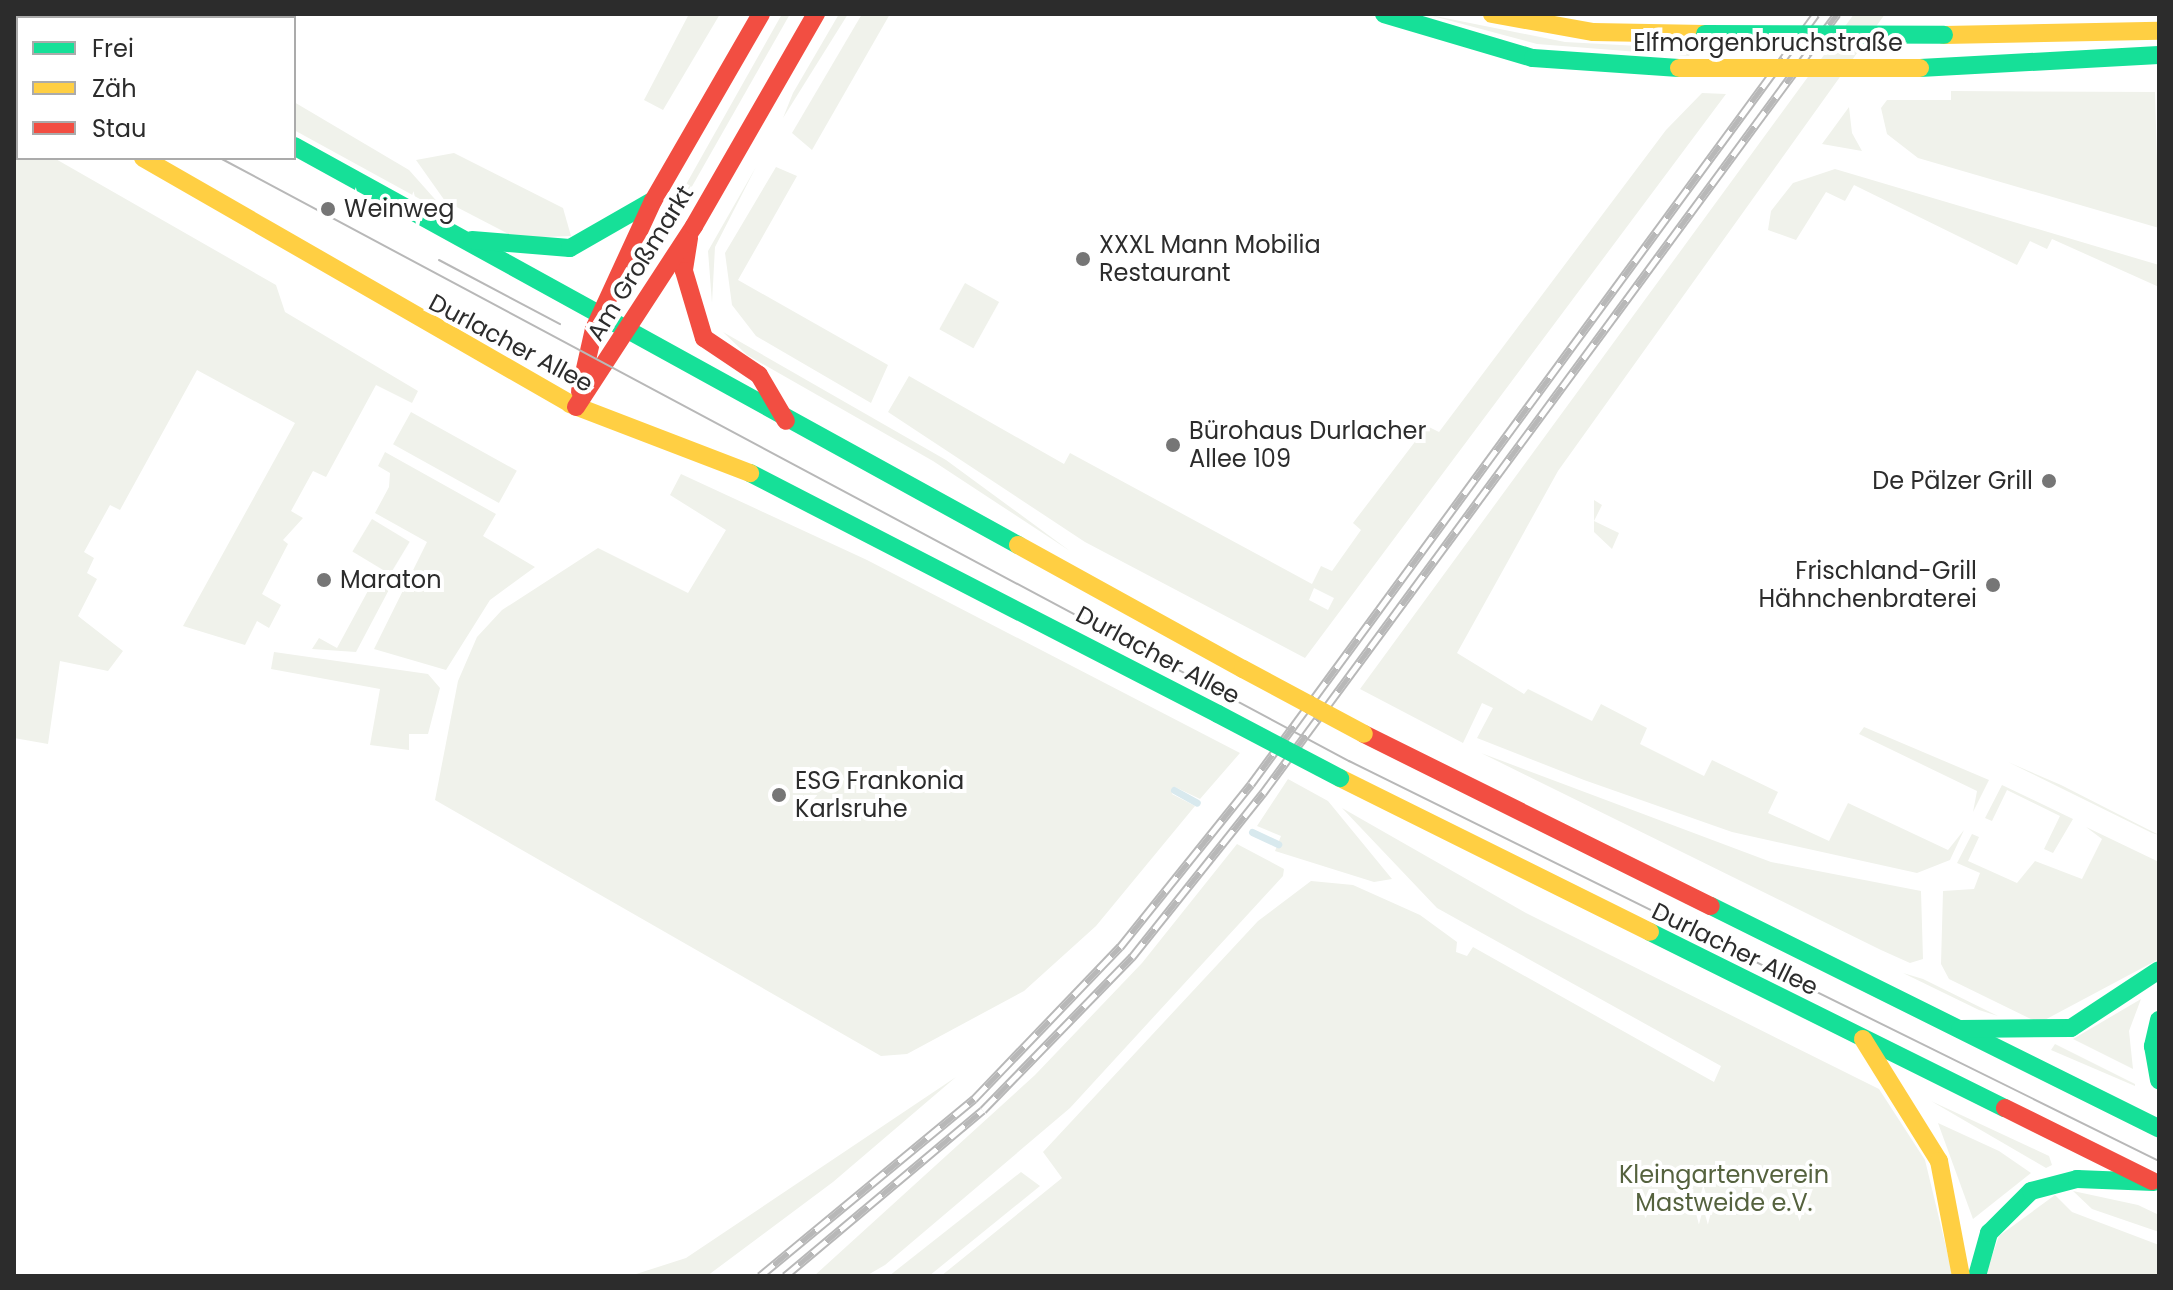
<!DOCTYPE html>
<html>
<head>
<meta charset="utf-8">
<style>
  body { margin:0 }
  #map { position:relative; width:2173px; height:1290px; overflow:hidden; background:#fff; font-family:Poppins,sans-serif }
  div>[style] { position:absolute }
  .green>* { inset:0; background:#f0f2eb; transform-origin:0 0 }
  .stream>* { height:7px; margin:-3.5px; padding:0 3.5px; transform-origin:3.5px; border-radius:3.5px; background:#d8e9ee }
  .fast>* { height:18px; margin:-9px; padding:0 9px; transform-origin:9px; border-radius:9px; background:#16e098 }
  .slow>* { height:18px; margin:-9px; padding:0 9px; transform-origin:9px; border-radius:9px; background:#ffcf43 }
  .jam>* { height:18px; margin:-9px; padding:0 9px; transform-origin:9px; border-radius:9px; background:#f24e42 }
  .tram>* { height:2px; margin:-1px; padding:0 1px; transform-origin:1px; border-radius:1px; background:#b8b8b8 }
  .rail>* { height:9px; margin-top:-4.5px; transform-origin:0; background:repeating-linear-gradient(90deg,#fff 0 18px,#b8b8b8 0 36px); box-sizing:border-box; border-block:2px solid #b8b8b8 }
  .fast-bridge>* { height:18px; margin:-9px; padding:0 9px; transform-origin:9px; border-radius:9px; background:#16e098 }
  .slow-bridge>* { height:18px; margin:-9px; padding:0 9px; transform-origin:9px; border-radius:9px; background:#ffcf43 }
  .dots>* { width:22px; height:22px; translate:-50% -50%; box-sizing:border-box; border:4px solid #fff; border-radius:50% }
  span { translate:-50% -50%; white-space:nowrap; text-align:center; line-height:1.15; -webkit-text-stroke:8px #fff; paint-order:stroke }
  .street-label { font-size:24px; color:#2c2c2c }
  .poi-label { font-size:24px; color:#2c2c2c }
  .left { translate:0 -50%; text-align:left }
  .right { translate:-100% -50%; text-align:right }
  .park-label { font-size:24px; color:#55623e }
  .frame { position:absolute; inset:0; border:16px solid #2c2c2c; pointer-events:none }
  .legend { position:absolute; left:16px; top:16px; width:280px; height:144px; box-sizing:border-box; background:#fff; border:2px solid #ababab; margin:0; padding:10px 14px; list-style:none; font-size:24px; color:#2c2c2c }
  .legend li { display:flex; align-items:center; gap:16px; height:40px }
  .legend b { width:40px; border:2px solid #ababab }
</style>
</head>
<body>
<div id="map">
  <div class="green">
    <i style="clip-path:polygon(69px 14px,131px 14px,138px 18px,77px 18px)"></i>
    <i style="clip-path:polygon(689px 14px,720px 14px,663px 110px,644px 100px)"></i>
    <i style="clip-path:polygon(782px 14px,790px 14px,636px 285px,631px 282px)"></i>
    <i style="clip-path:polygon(839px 14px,848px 14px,783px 118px,793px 93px)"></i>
    <i style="clip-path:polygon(862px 14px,890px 14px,812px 150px,792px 133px)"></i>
    <i style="clip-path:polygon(1425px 14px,1565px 42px,1694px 49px,1689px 56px,1537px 44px)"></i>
    <i style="clip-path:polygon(1854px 14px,1885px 14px,1558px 471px,1457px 653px,1524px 694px,1528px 689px,1592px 721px,1601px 704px,1647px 728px,1640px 744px,1704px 776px,1712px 760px,1778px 792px,1768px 813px,1829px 841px,1848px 803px,1948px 850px,1964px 830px,1950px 860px,1917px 873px,1732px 832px,1584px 780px,1477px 738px,1493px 708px,1482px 703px,1463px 743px,1360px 689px)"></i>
    <i style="clip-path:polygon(1951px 91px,2155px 92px,2159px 228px,1918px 158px,1887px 134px,1881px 108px,1887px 100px,1951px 100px)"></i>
    <i style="clip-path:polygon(evenodd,1702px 93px,1726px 94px,1305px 658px,1085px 542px,888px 412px,909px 376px,1064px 464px,1070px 453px,1312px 584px,1321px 566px,1332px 571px,1361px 530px,1353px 523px,1427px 426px,1439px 432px,1666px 130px,1702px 93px,1314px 588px,1334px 598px,1328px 610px,1309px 600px,1314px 588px)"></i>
    <i style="clip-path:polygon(294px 102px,409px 170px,449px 215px,294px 130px)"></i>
    <i style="clip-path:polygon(1849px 107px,1852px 133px,1862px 151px,1822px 144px)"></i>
    <i style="clip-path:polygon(14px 134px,18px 158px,54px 158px,276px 285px,285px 312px,418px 391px,412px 403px,376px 385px,326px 477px,313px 471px,291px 511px,303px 518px,283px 540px,288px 544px,262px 594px,281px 605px,269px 628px,257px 621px,245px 645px,183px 626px,295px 423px,197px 370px,120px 510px,110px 505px,84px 552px,94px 558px,87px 573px,97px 579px,78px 616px,123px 651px,108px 671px,60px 661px,48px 744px,14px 738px)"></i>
    <i style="clip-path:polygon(454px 153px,563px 208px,571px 236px,516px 238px,445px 201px,416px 160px)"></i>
    <i style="clip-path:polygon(756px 167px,715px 247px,712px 303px,708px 251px)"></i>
    <i style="clip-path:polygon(776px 167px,797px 176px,738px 280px,888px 365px,871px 403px,756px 336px,732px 305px,725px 253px)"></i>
    <i style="clip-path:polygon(1835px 169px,2159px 265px,2159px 287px,2052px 239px,2047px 249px,2030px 241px,2017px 265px,1854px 185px,1845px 201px,1826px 192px,1796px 240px,1768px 230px,1771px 211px,1793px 183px)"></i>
    <i style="left:965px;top:283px;width:39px;height:53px;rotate:29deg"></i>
    <i style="clip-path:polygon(723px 332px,946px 460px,1070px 551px,933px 461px,747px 355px)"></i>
    <i style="left:411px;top:412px;width:121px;height:37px;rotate:29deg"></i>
    <i style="clip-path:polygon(385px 452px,496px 514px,483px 536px,535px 567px,490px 600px,446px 670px,374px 649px,427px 542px,375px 513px,389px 487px,390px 473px,378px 466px)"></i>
    <i style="clip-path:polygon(681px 474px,867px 560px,1240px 753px,1200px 799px,1175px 787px,1172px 794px,1195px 806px,1096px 926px,1024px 991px,907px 1054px,881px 1056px,435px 800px,458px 681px,477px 637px,502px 610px,598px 548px,688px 593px,726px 530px,670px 495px)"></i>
    <i style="clip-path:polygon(1594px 500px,1602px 505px,1594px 521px,1619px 533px,1612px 549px,1594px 532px)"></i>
    <i style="left:372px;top:519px;width:44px;height:38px;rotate:31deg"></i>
    <i style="clip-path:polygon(376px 576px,392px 584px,356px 652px,312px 649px,319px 638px,337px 648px)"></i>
    <i style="clip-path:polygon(274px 652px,428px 674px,440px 688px,428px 734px,409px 734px,409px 750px,370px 745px,380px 689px,271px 669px)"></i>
    <i style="clip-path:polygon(1864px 727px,1989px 780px,1973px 812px,1977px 791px,1859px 734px)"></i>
    <i style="clip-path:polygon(1481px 753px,1771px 862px,1921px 891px,1923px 959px,1910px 963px,1881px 950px)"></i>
    <i style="clip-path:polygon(2008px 762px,2061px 785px,2159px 835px,2152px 833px)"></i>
    <i style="clip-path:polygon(1288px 779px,1328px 801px,1392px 879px,1374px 882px,1275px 851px,1281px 836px,1257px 826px)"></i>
    <i style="clip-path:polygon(2002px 785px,2073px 819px,2053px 853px,2044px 849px,2060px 816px,2007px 790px,1992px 821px,1985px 818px)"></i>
    <i style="clip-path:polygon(1342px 808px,1526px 913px,1879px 1089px,1925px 1160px,1953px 1276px,941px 1276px,1062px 1178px,1043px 1152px,1258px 921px,1311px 881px,1353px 885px,1420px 915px,1457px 942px,1456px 952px,1467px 956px,1473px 947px,1714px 1082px,1721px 1066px,1437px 908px)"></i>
    <i style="clip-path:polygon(2086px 827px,2159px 862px,2159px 959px,2039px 1023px,1949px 979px,1941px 964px,1943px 891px,1974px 889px,1980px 873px,1957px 863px,1972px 834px,1979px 837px,1968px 861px,2017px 883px,2035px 861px,2082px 879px,2102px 839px)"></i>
    <i style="clip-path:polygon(1237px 844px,1284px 869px,1283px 876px,1070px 1108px,885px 1265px,866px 1276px,814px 1276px,1035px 1075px,1142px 963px)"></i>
    <i style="clip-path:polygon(1903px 973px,1923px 979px,1998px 1016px,1979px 1010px)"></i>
    <i style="clip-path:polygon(2141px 999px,2129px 1031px,2133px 1069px,2073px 1039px)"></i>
    <i style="clip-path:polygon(2055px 1044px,2135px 1084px,2135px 1086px,2051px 1050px)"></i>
    <i style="clip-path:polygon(956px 1077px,833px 1182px,707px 1276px,630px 1276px,686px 1258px)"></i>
    <i style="clip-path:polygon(1931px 1101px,2049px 1156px,2052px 1165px,2046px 1168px)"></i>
    <i style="clip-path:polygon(1938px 1123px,1999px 1151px,2031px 1173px,1973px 1219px)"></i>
    <i style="clip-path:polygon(1021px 1172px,1040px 1186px,929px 1276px,889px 1276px)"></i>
    <i style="clip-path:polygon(2073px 1191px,2138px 1205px,2159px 1215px,2159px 1232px,2092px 1209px)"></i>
    <i style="clip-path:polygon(2055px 1195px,2072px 1212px,2159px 1245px,2159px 1276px,1985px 1276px,1999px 1236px)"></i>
  </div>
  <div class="stream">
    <i style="left:1174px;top:790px;width:26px;rotate:29deg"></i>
    <i style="left:1252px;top:832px;width:29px;rotate:25deg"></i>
  </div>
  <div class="fast">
    <i style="left:37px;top:14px;width:9px;rotate:27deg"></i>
    <i style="left:1384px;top:14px;width:155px;rotate:16.5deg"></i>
    <i style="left:1533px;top:58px;width:146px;rotate:3.9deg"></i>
    <i style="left:1920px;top:68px;width:239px;rotate:-3.1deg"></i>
    <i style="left:294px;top:146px;width:827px;rotate:28.86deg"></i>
    <i style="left:472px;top:240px;width:98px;rotate:4.7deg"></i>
    <i style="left:570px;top:248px;width:95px;rotate:-29.8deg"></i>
    <i style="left:750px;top:473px;width:526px;rotate:27.25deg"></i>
    <i style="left:1711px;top:906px;width:500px;rotate:26.4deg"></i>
    <i style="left:1650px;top:932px;width:396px;rotate:26.4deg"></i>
    <i style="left:2159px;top:1020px;width:27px;rotate:103deg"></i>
    <i style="left:2153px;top:1046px;width:35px;rotate:80deg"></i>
    <i style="left:1960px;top:1029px;width:111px;rotate:-0.5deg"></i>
    <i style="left:2071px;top:1028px;width:105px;rotate:-33.4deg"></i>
    <i style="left:1977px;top:1276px;width:45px;rotate:-74.4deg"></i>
    <i style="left:1989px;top:1233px;width:59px;rotate:-45deg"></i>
    <i style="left:2031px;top:1191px;width:48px;rotate:-14.6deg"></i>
    <i style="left:2077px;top:1179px;width:77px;rotate:2.2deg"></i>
  </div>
  <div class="slow">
    <i style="left:1492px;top:14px;width:103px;rotate:10.1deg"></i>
    <i style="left:1593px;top:32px;width:112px;rotate:1deg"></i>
    <i style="left:1944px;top:35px;width:215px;rotate:-1.1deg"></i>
    <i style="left:14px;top:81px;width:5px;rotate:37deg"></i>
    <i style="left:143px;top:158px;width:493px;rotate:29.9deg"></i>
    <i style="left:570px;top:404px;width:193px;rotate:21deg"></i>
    <i style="left:1018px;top:545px;width:257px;rotate:28.9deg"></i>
    <i style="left:1340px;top:778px;width:346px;rotate:26.4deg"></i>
    <i style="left:1863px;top:1039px;width:144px;rotate:58.1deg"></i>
    <i style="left:1939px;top:1161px;width:117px;rotate:79.2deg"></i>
  </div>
  <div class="jam">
    <i style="left:689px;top:238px;width:33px;rotate:99deg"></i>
    <i style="left:684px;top:271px;width:70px;rotate:73.4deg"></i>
    <i style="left:704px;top:338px;width:66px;rotate:33.9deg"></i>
    <i style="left:759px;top:375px;width:53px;rotate:59.6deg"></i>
    <i style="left:580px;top:391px;width:64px;rotate:-77.3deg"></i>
    <i style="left:594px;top:329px;width:141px;rotate:-65.3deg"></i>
    <i style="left:653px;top:201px;width:216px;rotate:-60deg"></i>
    <i style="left:576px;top:407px;width:216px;rotate:-56.9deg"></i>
    <i style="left:694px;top:226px;width:245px;rotate:-60.1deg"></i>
    <i style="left:1364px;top:734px;width:387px;rotate:26.4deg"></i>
    <i style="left:2005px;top:1108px;width:164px;rotate:26.4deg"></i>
  </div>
  <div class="tram">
    <i style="left:14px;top:37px;width:4px;rotate:27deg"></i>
    <i style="left:220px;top:158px;width:1280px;rotate:28.11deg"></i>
    <i style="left:1349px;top:761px;width:903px;rotate:26.28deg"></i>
    <i style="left:439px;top:260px;width:137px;rotate:27.9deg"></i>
  </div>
  <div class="rail">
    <i style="left:760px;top:1276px;width:278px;rotate:-39.6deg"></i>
    <i style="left:974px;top:1099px;width:211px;rotate:-46.2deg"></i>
    <i style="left:1120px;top:947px;width:209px;rotate:-51.2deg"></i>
    <i style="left:1251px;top:784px;width:955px;rotate:-53.73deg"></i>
    <i style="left:785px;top:1276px;width:258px;rotate:-40deg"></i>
    <i style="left:983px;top:1110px;width:214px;rotate:-45.8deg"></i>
    <i style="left:1132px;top:957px;width:210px;rotate:-51.4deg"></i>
    <i style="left:1263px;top:793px;width:968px;rotate:-53.62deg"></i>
  </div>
  <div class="fast-bridge">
    <i style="left:1705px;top:34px;width:239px;rotate:0.2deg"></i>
    <i style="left:1218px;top:714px;width:138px;rotate:27.7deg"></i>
  </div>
  <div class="slow-bridge">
    <i style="left:1679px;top:68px;width:241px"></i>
    <i style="left:1243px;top:669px;width:137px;rotate:28.2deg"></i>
  </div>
  <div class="dots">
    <i style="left:328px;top:209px;background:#767676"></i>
    <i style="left:1083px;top:259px;background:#767676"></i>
    <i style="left:1173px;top:445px;background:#767676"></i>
    <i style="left:2049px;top:481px;background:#767676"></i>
    <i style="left:324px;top:580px;background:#767676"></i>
    <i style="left:1993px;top:585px;background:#767676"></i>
    <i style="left:779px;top:795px;background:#767676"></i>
  </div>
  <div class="street-label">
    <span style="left:1768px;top:43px">Elfmorgenbruchstraße</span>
    <span style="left:640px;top:263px;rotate:-58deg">Am Großmarkt</span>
    <span style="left:511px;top:343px;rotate:28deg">Durlacher Allee</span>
    <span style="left:1158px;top:655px;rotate:28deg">Durlacher Allee</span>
    <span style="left:1735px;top:949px;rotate:26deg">Durlacher Allee</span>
  </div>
  <div class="poi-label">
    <span class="left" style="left:344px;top:209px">Weinweg</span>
    <span class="left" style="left:1099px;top:259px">XXXL Mann Mobilia<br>Restaurant</span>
    <span class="left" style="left:1189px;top:445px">Bürohaus Durlacher<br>Allee 109</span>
    <span class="right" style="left:2033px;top:481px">De Pälzer Grill</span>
    <span class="right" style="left:1977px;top:585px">Frischland-Grill<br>Hähnchenbraterei</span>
    <span class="left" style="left:340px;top:580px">Maraton</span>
    <span class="left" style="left:795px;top:795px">ESG Frankonia<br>Karlsruhe</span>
  </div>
  <div class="park-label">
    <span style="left:1724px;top:1189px">Kleingartenverein<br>Mastweide e.V.</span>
  </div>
  <div class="frame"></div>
  <ul class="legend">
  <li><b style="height:10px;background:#16e098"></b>Frei</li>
  <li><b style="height:10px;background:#ffcf43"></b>Zäh</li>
  <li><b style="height:10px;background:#f24e42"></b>Stau</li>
  </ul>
</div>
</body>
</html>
